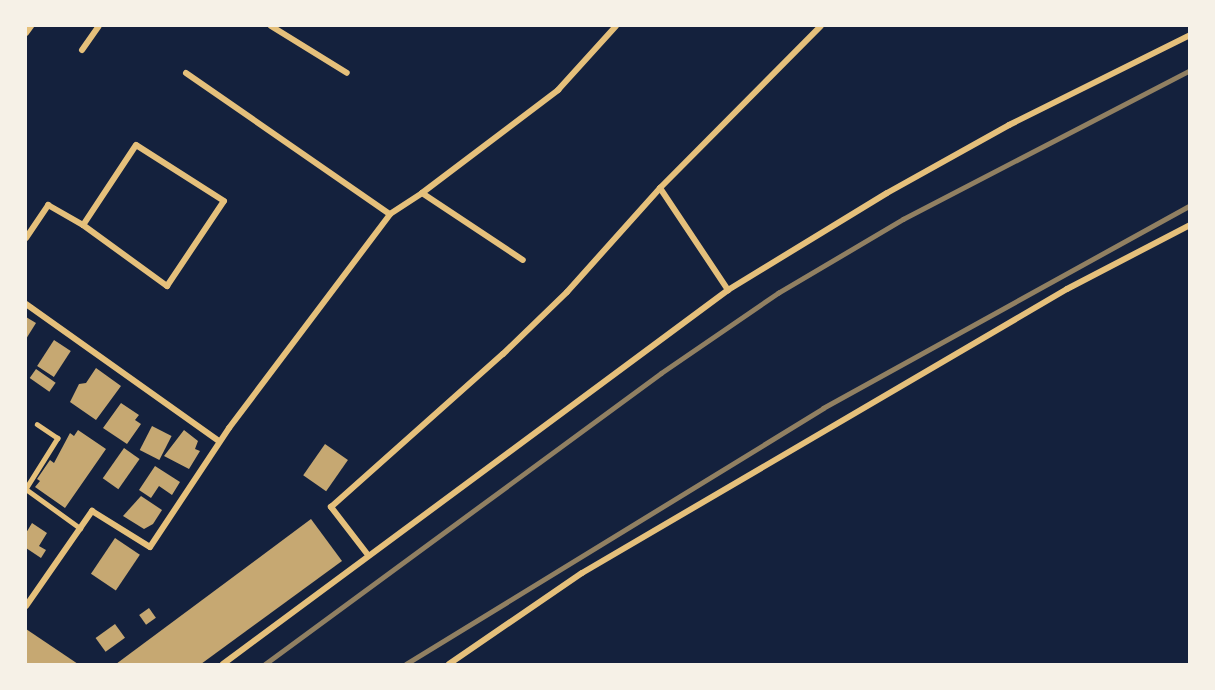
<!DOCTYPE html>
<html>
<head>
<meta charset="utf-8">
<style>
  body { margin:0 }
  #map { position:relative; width:1215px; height:690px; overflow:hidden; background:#14213d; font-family:"Alegreya Sans",sans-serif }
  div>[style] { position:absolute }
  .building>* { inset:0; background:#c6a872; transform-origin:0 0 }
  .service>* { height:4.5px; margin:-2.25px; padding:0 2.25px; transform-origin:2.25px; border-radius:2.25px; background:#e5c07b }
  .minor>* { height:6px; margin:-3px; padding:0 3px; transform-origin:3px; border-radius:3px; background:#e5c07b }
  .rail>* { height:4.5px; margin:-2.25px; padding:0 2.25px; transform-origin:2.25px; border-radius:2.25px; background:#918062 }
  span { translate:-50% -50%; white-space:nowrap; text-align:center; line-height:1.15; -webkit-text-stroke:5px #f6f1e7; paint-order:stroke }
  .frame { position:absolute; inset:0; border:27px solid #f6f1e7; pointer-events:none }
</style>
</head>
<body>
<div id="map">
  <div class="building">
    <i style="clip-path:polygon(26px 317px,36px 323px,26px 339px)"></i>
    <i style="left:54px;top:340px;width:20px;height:31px;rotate:33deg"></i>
    <i style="clip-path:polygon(96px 368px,121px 386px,96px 420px,70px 402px,79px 384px,86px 383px)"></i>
    <i style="left:36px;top:369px;width:24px;height:11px;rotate:35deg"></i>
    <i style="clip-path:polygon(121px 403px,139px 415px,135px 420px,141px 424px,127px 444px,103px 428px)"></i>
    <i style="left:152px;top:426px;width:22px;height:27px;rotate:27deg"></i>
    <i style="clip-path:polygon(78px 430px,106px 449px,65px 508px,35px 487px,40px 481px,37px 479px,50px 460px,54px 463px,70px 433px,74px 436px)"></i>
    <i style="clip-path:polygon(184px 430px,198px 441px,195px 449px,200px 451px,189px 469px,164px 456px)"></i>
    <i style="left:325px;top:444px;width:28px;height:38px;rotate:35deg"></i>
    <i style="left:124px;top:448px;width:19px;height:37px;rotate:35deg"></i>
    <i style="clip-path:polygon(155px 466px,180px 482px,172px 495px,159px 486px,151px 498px,139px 490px)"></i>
    <i style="clip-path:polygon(141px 496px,162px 510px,153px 524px,144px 529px,123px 516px)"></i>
    <i style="clip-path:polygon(311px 519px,342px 561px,201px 664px,116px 664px)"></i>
    <i style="clip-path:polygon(32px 523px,47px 533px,39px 546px,46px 550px,41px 558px,26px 548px,26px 533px)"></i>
    <i style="left:115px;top:538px;width:30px;height:43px;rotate:34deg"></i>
    <i style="left:149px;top:608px;width:12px;height:12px;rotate:55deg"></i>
    <i style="left:115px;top:624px;width:17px;height:24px;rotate:54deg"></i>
    <i style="clip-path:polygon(26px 629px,78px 664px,26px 664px)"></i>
  </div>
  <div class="service">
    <i style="left:37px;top:424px;width:25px;rotate:34deg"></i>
    <i style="left:58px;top:438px;width:60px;rotate:122.1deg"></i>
    <i style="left:26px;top:489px;width:67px;rotate:35.8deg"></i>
  </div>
  <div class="minor">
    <i style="left:271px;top:26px;width:89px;rotate:31.7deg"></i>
    <i style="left:26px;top:33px;width:9px;rotate:-54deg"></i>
    <i style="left:82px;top:50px;width:29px;rotate:-55deg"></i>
    <i style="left:186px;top:73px;width:248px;rotate:34.7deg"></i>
    <i style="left:660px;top:188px;width:123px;rotate:56.3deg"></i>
    <i style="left:422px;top:193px;width:171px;rotate:-37.1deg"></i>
    <i style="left:558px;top:90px;width:86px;rotate:-47.8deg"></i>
    <i style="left:26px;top:238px;width:40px;rotate:-56deg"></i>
    <i style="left:48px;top:205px;width:40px;rotate:29.7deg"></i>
    <i style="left:83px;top:225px;width:104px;rotate:36deg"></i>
    <i style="left:167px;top:286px;width:102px;rotate:-56.2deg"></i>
    <i style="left:224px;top:201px;width:104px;rotate:-147.5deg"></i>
    <i style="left:136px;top:145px;width:96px;rotate:123.5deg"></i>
    <i style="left:26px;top:304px;width:237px;rotate:35.4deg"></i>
    <i style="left:368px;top:555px;width:61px;rotate:-127.6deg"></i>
    <i style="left:331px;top:507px;width:230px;rotate:-41.7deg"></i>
    <i style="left:503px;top:354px;width:89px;rotate:-44.1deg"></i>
    <i style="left:567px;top:292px;width:140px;rotate:-48.2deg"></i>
    <i style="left:660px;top:188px;width:228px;rotate:-45.2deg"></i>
    <i style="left:26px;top:606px;width:116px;rotate:-55.2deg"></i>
    <i style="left:92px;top:511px;width:68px;rotate:31.8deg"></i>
    <i style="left:150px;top:547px;width:143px;rotate:-56.4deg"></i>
    <i style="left:229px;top:428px;width:268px;rotate:-53deg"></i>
    <i style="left:390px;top:214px;width:38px;rotate:-33deg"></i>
    <i style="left:422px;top:193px;width:121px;rotate:33.6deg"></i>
    <i style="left:223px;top:664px;width:628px;rotate:-36.52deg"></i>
    <i style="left:728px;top:290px;width:186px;rotate:-31.4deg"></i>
    <i style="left:887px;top:193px;width:140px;rotate:-29.1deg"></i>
    <i style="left:1009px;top:125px;width:202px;rotate:-26.4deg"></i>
    <i style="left:449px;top:664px;width:161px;rotate:-34.4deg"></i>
    <i style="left:582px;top:573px;width:562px;rotate:-30.35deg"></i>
    <i style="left:1067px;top:289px;width:139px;rotate:-27.5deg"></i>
  </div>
  <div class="rail">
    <i style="left:265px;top:664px;width:491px;rotate:-36.3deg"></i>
    <i style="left:661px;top:373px;width:142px;rotate:-34.4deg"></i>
    <i style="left:778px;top:293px;width:145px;rotate:-30.6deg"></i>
    <i style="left:903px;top:219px;width:323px;rotate:-27.4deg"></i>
    <i style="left:406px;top:664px;width:489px;rotate:-31.5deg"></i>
    <i style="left:823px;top:408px;width:419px;rotate:-28.9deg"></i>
  </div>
  <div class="frame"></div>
</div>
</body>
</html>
